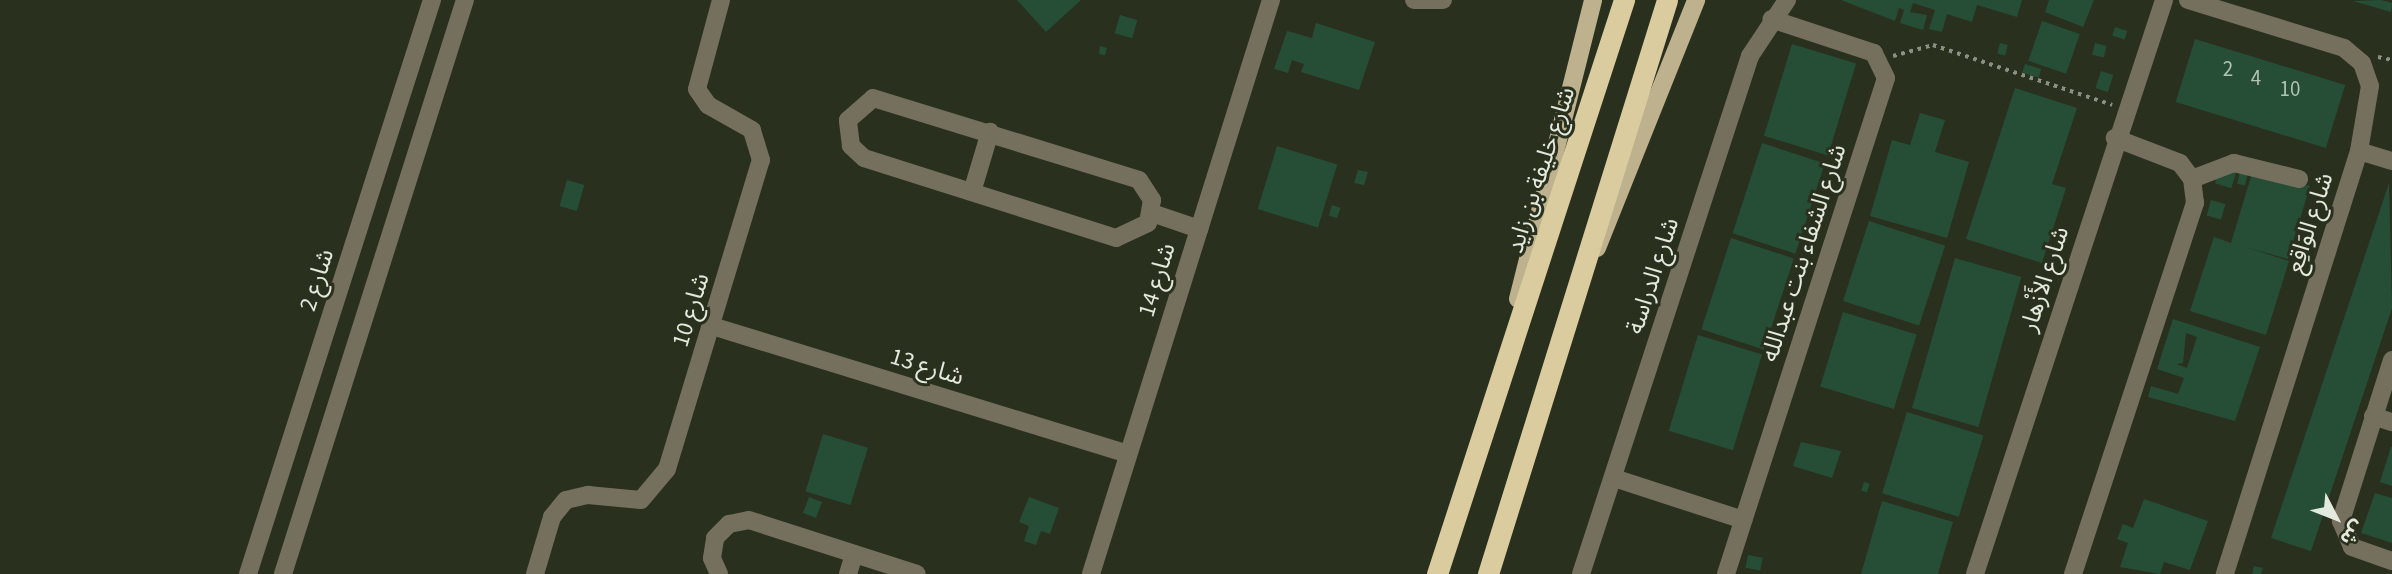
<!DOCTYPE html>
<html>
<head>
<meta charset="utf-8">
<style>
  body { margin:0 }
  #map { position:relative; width:2392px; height:574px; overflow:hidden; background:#29301d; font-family:"Source Sans 3","Noto Sans Arabic",sans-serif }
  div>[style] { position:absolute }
  .building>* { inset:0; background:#264e37; transform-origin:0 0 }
  .path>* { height:3.5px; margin-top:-1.75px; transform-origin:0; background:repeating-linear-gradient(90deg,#8b9182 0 3.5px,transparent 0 8.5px) }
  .minor>* { height:18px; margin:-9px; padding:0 9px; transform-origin:9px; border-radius:9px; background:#75705e }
  .major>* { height:18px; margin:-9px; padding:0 9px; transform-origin:9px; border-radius:9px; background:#bdb28d }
  .highway>* { height:21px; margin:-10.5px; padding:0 10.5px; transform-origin:10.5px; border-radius:10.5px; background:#dacc9f }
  span { translate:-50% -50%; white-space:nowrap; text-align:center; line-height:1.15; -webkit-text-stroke:6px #29301d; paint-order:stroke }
  .number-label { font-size:21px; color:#b4c2b4 }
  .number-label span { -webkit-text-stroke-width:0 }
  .street-label { font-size:24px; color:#e4e9dd }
  .north { position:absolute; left:2301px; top:483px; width:70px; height:70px; -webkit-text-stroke:5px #29301d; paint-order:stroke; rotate:132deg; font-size:19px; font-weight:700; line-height:28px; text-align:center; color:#e4e9dd }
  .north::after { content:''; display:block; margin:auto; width:24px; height:32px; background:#e4e9dd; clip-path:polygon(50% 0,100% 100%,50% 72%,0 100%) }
</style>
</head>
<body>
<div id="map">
  <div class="building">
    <i style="clip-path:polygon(1017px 0,1081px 0,1046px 32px)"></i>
    <i style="clip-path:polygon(1841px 0,2022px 0,2017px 17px,1977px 5px,1972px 22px,1947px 14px,1942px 32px,1929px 29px,1935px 10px,1913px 3px,1910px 12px,1927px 15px,1923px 30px,1900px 23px,1904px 10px,1899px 8px,1895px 21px)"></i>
    <i style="clip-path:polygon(2049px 0,2094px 0,2083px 27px,2045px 12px)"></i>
    <i style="clip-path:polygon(2381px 0,2392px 3px,2391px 12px,2353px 1px)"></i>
    <i style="left:1120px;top:15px;width:18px;height:19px;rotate:16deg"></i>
    <i style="left:2042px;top:21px;width:40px;height:42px;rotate:19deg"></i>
    <i style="clip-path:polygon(1316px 23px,1375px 42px,1359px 90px,1301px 72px,1304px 64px,1292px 60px,1288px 73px,1274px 69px,1287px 31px,1312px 38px)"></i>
    <i style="left:2115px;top:27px;width:13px;height:9px;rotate:18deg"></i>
    <i style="left:2195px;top:39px;width:157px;height:66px;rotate:17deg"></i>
    <i style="left:2000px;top:43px;width:8px;height:11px;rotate:14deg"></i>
    <i style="left:2095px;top:43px;width:12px;height:12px;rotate:14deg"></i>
    <i style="left:1792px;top:44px;width:67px;height:96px;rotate:17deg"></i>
    <i style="clip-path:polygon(1100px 46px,1107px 48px,1105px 55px,1099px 54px)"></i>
    <i style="left:2025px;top:64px;width:17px;height:9px;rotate:17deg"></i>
    <i style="left:2101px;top:71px;width:13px;height:18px;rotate:18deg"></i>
    <i style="clip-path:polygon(2015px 88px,2077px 108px,2052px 184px,2066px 188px,2042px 263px,1966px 239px)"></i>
    <i style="clip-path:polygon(1920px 113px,1945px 120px,1935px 152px,1969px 162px,1947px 238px,1870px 216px,1892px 140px,1910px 145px)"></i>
    <i style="left:1762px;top:143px;width:66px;height:95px;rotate:18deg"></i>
    <i style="left:1277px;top:146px;width:63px;height:66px;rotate:17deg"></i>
    <i style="left:2220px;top:167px;width:17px;height:17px;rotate:17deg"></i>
    <i style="left:2241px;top:168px;width:8px;height:16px;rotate:14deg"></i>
    <i style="clip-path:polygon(1358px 170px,1368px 172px,1364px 185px,1354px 183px)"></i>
    <i style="clip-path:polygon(2253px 170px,2310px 186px,2288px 259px,2245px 247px,2289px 261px,2266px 335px,2190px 311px,2214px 237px,2231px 243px)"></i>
    <i style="left:567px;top:180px;width:18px;height:27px;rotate:16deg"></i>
    <i style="clip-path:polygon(2389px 183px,2392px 308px,2311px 551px,2271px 538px)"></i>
    <i style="left:2211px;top:200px;width:15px;height:16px;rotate:16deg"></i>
    <i style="left:1332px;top:205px;width:9px;height:11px;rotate:18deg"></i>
    <i style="left:1869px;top:221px;width:80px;height:84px;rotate:18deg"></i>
    <i style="left:1731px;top:238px;width:66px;height:96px;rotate:18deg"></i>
    <i style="left:1955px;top:258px;width:69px;height:156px;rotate:16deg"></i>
    <i style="left:1843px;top:312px;width:77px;height:78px;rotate:17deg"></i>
    <i style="clip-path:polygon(evenodd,2173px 319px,2260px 347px,2235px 421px,2148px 397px,2151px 386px,2178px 394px,2184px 378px,2157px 369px,2173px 319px,2186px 333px,2197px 337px,2187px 368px,2176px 364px,2183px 363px,2186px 333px)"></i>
    <i style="left:1698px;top:335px;width:67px;height:100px;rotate:17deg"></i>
    <i style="left:1907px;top:412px;width:80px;height:85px;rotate:17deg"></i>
    <i style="left:823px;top:434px;width:47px;height:60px;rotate:17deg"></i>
    <i style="clip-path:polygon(1801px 442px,1841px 451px,1832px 478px,1793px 466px)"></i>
    <i style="clip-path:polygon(2391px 447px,2392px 447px,2392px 486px,2380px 482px)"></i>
    <i style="left:1864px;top:482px;width:6px;height:9px;rotate:18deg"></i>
    <i style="clip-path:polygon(2375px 493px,2392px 498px,2392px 543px,2361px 533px)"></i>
    <i style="left:809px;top:497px;width:14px;height:17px;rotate:21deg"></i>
    <i style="clip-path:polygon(1029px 497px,1059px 508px,1050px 534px,1041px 531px,1036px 545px,1024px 541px,1029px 526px,1019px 522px)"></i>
    <i style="clip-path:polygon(2144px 499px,2208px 521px,2190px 570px,2164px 562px,2160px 574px,2120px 567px,2128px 543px,2117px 539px,2123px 524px,2133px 528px)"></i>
    <i style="clip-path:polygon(1882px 501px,1953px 522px,1938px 574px,1861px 574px)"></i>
    <i style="left:1748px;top:555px;width:15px;height:13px;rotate:11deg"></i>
    <i style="clip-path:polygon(2254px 566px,2263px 568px,2261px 574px,2252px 574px)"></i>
  </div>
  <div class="path">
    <i style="left:1893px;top:56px;width:41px;rotate:-15.4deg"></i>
    <i style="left:1933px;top:45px;width:189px;rotate:18.5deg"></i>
    <i style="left:2378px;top:57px;width:14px;rotate:12deg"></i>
  </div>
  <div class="minor">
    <i style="left:1414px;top:0;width:29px"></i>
    <i style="left:2188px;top:0;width:163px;rotate:17.1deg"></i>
    <i style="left:2344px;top:48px;width:23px;rotate:40deg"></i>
    <i style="left:2362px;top:63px;width:24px;rotate:71deg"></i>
    <i style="left:2370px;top:86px;width:66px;rotate:99.6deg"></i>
    <i style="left:2359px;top:151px;width:444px;rotate:107.6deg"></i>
    <i style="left:873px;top:98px;width:278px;rotate:17.1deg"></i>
    <i style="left:1139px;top:180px;width:24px;rotate:57deg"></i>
    <i style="left:1152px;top:200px;width:23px;rotate:100deg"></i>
    <i style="left:1148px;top:223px;width:35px;rotate:155deg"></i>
    <i style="left:1116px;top:238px;width:264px;rotate:-162.4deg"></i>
    <i style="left:864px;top:158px;width:18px;rotate:-137deg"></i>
    <i style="left:851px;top:146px;width:26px;rotate:-97deg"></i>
    <i style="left:848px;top:120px;width:33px;rotate:-41deg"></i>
    <i style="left:2359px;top:151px;width:34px;rotate:17deg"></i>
    <i style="left:2192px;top:179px;width:45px;rotate:-20.9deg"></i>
    <i style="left:2234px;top:163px;width:67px;rotate:13.8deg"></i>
    <i style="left:972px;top:192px;width:63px;rotate:-73.3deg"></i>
    <i style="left:1152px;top:213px;width:50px;rotate:18.8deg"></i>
    <i style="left:712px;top:326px;width:435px;rotate:17.1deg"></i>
    <i style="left:2392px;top:360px;width:169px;rotate:107.6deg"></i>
    <i style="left:2341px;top:521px;width:28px;rotate:67deg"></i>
    <i style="left:2352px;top:547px;width:42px;rotate:19.3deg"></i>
    <i style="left:2373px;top:416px;width:20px;rotate:18deg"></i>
    <i style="left:1614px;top:478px;width:136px;rotate:18deg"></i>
    <i style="left:248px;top:574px;width:603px;rotate:-72.23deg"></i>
    <i style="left:283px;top:574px;width:602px;rotate:-72.41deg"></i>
    <i style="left:535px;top:574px;width:59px;rotate:-73.4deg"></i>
    <i style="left:552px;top:517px;width:22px;rotate:-51deg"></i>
    <i style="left:566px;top:500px;width:23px;rotate:-13deg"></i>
    <i style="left:588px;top:495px;width:53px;rotate:5.4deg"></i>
    <i style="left:641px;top:500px;width:40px;rotate:-50deg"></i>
    <i style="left:667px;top:469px;width:323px;rotate:-73.1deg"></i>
    <i style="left:761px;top:160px;width:31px;rotate:-107deg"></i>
    <i style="left:752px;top:130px;width:51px;rotate:-150.4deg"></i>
    <i style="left:708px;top:105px;width:19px;rotate:-125deg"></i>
    <i style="left:697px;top:89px;width:92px;rotate:-74.9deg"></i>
    <i style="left:719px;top:574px;width:17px;rotate:-114deg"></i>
    <i style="left:712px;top:558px;width:20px;rotate:-81deg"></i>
    <i style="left:715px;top:538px;width:20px;rotate:-45deg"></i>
    <i style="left:729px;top:524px;width:20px;rotate:-11deg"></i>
    <i style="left:749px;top:520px;width:176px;rotate:17.8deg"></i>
    <i style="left:848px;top:574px;width:21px;rotate:-73deg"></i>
    <i style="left:1091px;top:574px;width:602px;rotate:-72.59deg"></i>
    <i style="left:1581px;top:574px;width:545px;rotate:-71.93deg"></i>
    <i style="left:1750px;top:56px;width:67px;rotate:-56.5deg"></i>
    <i style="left:1726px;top:574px;width:521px;rotate:-72.12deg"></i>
    <i style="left:1886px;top:78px;width:28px;rotate:-116deg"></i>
    <i style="left:1874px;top:53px;width:108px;rotate:-161.7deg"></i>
    <i style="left:1975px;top:574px;width:604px;rotate:-71.77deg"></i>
    <i style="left:2073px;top:574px;width:391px;rotate:-71.8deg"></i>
    <i style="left:2195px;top:203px;width:24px;rotate:-97deg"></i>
    <i style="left:2192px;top:179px;width:20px;rotate:-127deg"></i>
    <i style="left:2180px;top:163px;width:70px;rotate:-159deg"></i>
  </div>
  <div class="major">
    <i style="left:1597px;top:248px;width:267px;rotate:-68.2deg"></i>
    <i style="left:1518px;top:299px;width:308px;rotate:-75.9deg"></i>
  </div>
  <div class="highway">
    <i style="left:1437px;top:574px;width:604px;rotate:-71.96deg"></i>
    <i style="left:1488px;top:574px;width:601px;rotate:-72.68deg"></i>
  </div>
  <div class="number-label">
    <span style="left:2228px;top:69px">2</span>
    <span style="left:2256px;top:78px">4</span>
    <span style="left:2290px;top:89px">10</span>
  </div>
  <div class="street-label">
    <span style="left:1541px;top:170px;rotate:-72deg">شارع خليفة بن زايد</span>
    <span style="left:2310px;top:223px;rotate:-72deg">شارع الوَاقِع</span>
    <span style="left:1804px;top:253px;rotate:-72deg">شارع الشفاء بنت عبدالله</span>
    <span style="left:1653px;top:276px;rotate:-72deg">شارع الدراسة</span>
    <span style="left:2045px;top:279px;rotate:-72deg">شارع الأَزْهار</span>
    <span style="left:317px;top:280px;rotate:-72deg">شارع 2</span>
    <span style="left:1157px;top:280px;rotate:-73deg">شارع 14</span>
    <span style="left:691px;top:310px;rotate:-73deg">شارع 10</span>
    <span style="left:927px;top:367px;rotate:17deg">شارع 13</span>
  </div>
  <div class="north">ش</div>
</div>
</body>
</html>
